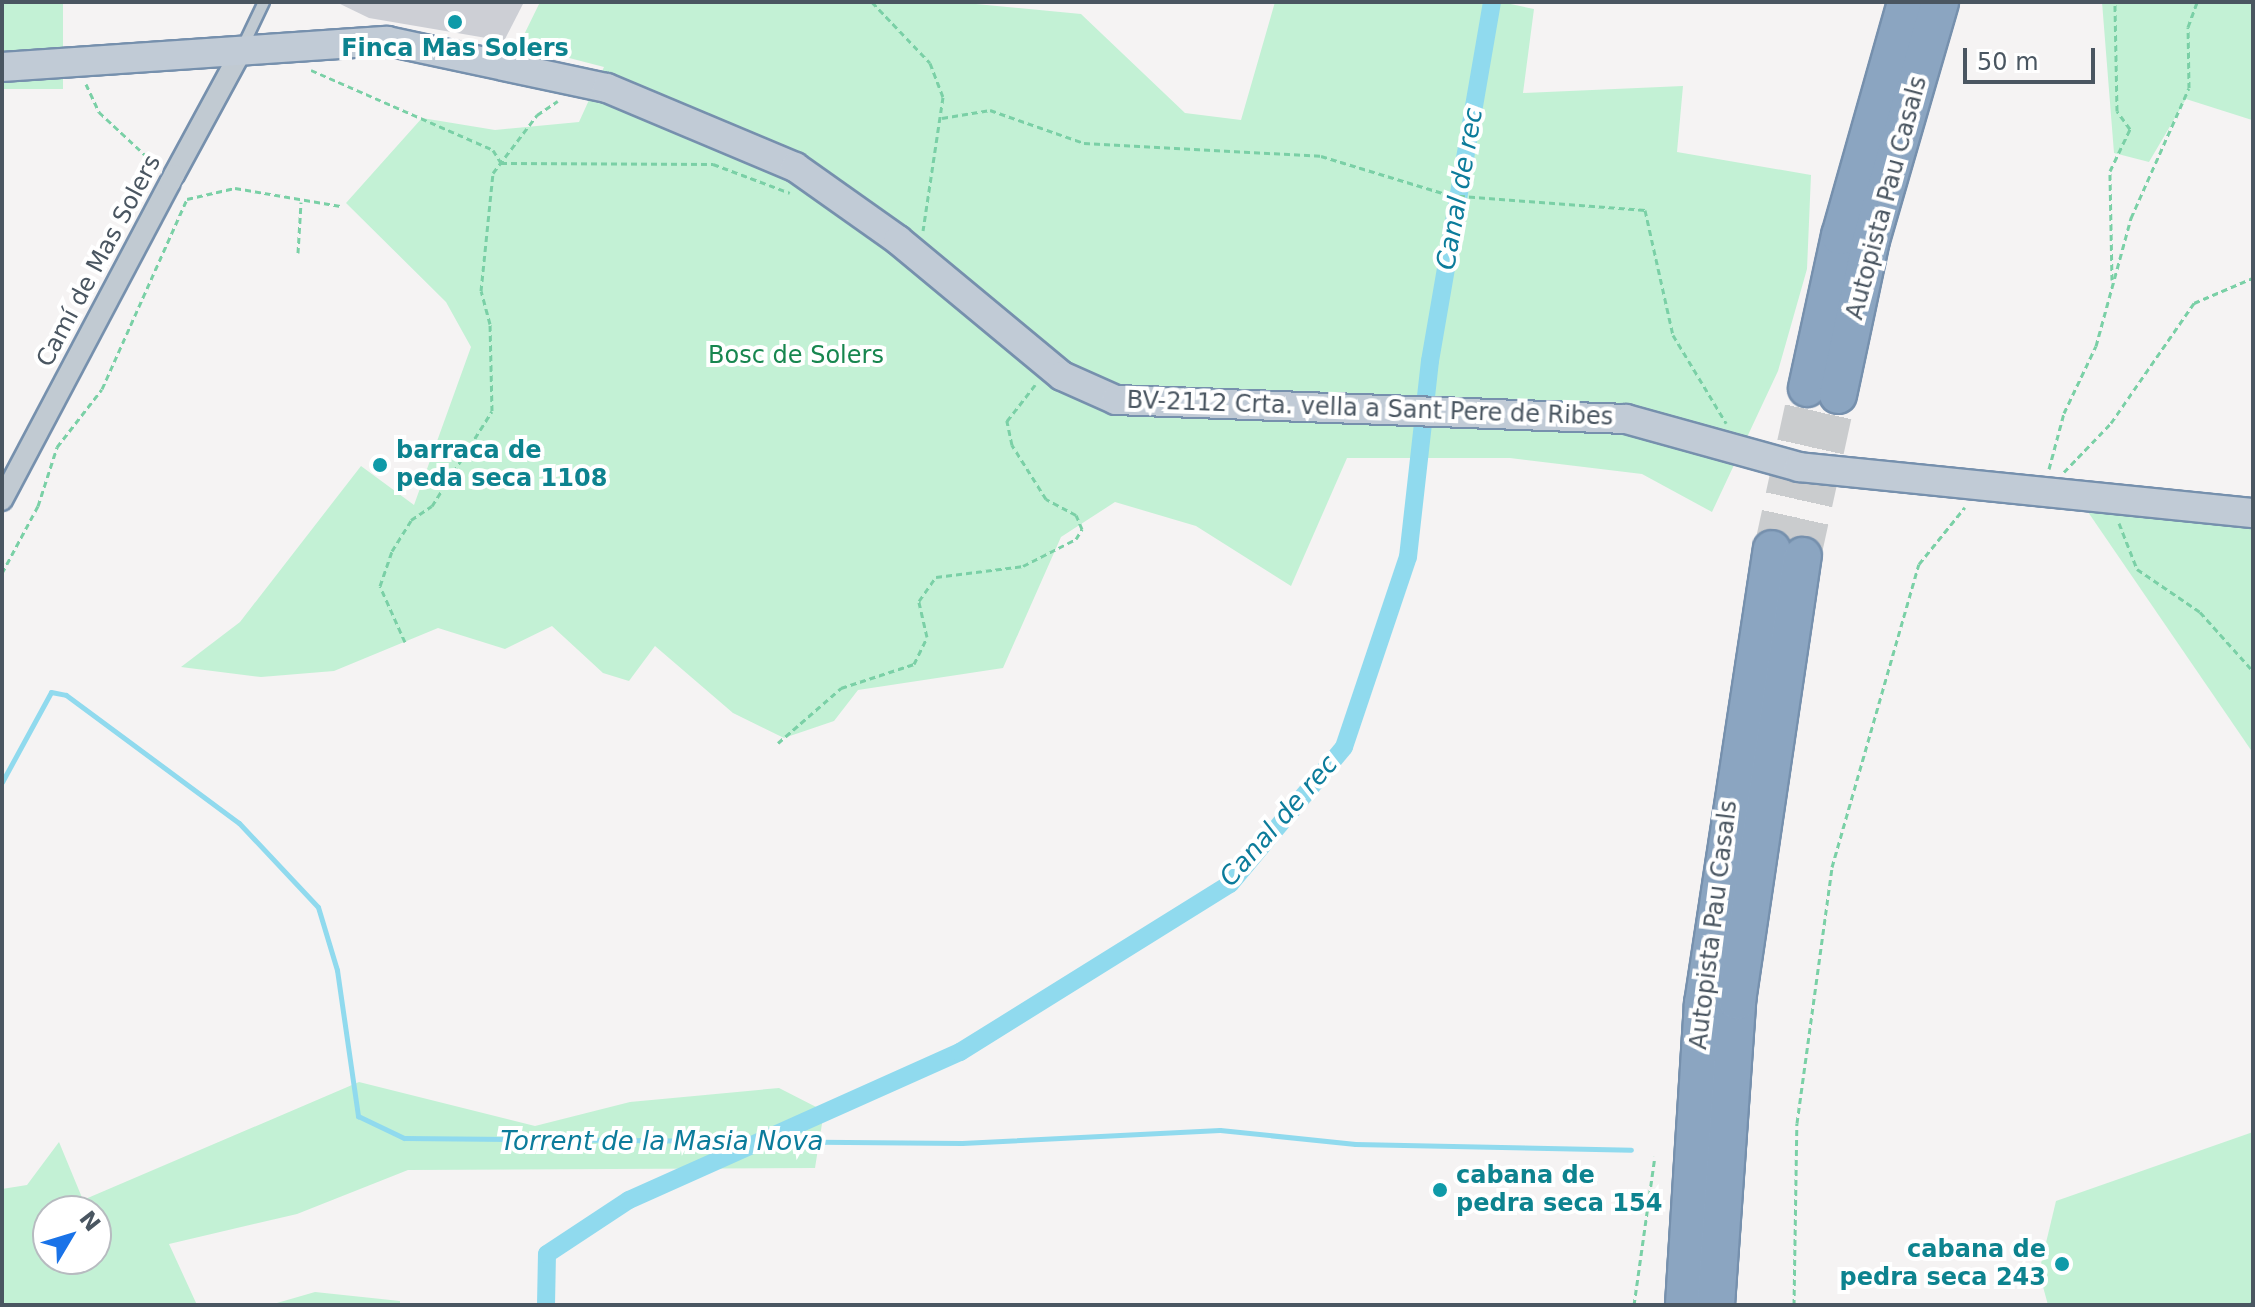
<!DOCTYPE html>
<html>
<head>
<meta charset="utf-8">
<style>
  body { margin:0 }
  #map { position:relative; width:2255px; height:1307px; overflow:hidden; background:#f5f3f3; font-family:"DejaVu Sans",sans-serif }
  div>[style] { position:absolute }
  .green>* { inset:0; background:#c3f1d5; transform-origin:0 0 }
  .stream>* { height:5px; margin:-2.5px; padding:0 2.5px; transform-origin:2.5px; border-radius:2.5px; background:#90daee }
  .canal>* { height:18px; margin:-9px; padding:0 9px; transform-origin:9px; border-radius:9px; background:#90daee }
  .building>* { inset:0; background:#cdcfd5 }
  .highway-tunnel>* { height:36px; margin-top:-18px; transform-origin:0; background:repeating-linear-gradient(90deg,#caccce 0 36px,transparent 0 54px) }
  .path>* { height:3px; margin-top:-1.5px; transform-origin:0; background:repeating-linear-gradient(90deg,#7ad0a6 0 6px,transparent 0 10px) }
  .roads { filter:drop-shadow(2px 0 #7690ad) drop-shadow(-2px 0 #7690ad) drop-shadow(0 2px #7690ad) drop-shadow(0 -2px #7690ad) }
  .lane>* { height:10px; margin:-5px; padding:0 5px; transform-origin:5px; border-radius:5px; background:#c1cad2 }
  .street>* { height:20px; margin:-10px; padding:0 10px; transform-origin:10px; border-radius:10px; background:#c1cad2 }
  .secondary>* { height:28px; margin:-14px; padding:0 14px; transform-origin:14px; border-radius:14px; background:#c1cbd6 }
  .highway>* { height:36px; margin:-18px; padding:0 18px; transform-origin:18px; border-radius:18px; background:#8ba5c1 }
  .street-bridge>* { height:20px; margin:-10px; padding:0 10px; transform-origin:10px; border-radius:10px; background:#c1cad2 }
  .dots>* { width:22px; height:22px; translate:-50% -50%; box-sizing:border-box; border:4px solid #fff; border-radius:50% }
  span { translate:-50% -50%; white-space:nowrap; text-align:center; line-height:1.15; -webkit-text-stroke:8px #fff; paint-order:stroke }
  .culture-label { font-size:24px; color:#0d838f; font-weight:700 }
  .left { translate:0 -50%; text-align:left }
  .right { translate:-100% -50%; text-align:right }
  .street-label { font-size:24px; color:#4a5661 }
  .park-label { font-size:24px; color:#17864f }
  .water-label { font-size:26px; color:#0c7c9b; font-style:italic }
  .frame { position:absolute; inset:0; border:4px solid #4a5661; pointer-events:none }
  .north { position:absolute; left:32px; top:1195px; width:80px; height:80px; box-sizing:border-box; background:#fff; border:2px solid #b7bbc0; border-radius:50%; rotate:52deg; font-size:22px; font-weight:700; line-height:32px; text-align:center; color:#4a5661 }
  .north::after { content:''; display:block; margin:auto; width:28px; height:36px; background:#1a73e8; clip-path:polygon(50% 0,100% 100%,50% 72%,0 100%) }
  .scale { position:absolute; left:1963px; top:48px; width:132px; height:36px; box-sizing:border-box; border:4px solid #4a5661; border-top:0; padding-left:10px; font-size:24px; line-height:28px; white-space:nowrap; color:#4a5661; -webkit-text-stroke:6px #fff; paint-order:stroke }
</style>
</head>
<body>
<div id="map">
  <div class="green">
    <i style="left:2px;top:2px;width:61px;height:87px"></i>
    <i style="clip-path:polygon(540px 2px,955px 2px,1081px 14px,1185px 113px,1241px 120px,1275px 2px,1501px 2px,1534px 9px,1523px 93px,1683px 86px,1677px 152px,1811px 175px,1807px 269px,1778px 371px,1712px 512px,1642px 474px,1510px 458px,1347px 458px,1291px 586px,1196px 526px,1115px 502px,1061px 537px,1003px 668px,858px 690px,834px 721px,784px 738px,733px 713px,655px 646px,629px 681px,603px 673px,552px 626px,505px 649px,438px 628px,334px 671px,261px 677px,181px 667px,240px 622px,361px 466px,414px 505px,471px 347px,446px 302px,346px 203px,422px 118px,495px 130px,579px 122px,604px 67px,519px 45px)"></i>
    <i style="clip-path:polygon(2102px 2px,2253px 2px,2252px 120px,2186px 99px,2149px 162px,2114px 153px)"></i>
    <i style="clip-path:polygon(2088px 512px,2253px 525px,2253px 753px)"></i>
    <i style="clip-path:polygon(evenodd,359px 1082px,535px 1126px,630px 1102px,779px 1088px,824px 1111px,815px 1168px,408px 1170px,297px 1214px,169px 1244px,197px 1305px,2px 1305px,2px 1189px,27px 1185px,59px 1142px,83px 1200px,359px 1082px,96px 1211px,96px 1259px,48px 1259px,48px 1211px,96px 1211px)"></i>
    <i style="clip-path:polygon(2253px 1132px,2253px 1305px,2048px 1305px,2039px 1272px,2056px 1201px)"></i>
    <i style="clip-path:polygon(315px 1292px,400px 1301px,400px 1305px,270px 1305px)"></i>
  </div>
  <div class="stream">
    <i style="left:2px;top:782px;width:102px;rotate:-61.4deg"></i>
    <i style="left:51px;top:692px;width:15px;rotate:11deg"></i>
    <i style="left:66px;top:695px;width:215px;rotate:36.5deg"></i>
    <i style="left:239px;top:823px;width:115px;rotate:46.8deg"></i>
    <i style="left:318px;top:907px;width:66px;rotate:73.2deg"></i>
    <i style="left:337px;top:970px;width:148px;rotate:81.8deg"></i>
    <i style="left:358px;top:1116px;width:51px;rotate:25.6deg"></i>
    <i style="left:404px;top:1138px;width:558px;rotate:0.51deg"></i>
    <i style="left:962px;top:1143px;width:258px;rotate:-2.9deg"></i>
    <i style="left:1220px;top:1130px;width:136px;rotate:5.9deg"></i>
    <i style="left:1355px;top:1144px;width:276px;rotate:1.2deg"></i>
  </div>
  <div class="canal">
    <i style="left:546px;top:1305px;width:51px;rotate:-88.9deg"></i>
    <i style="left:547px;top:1254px;width:98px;rotate:-33.4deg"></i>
    <i style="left:629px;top:1200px;width:363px;rotate:-24.1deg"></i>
    <i style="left:960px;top:1052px;width:318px;rotate:-31.9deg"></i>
    <i style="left:1230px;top:884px;width:178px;rotate:-50.2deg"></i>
    <i style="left:1344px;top:747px;width:200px;rotate:-71.4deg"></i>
    <i style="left:1408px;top:557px;width:197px;rotate:-83.6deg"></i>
    <i style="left:1430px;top:361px;width:364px;rotate:-80.2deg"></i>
  </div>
  <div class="building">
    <i style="clip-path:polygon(336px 2px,524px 2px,504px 41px,369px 18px)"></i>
  </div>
  <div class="highway-tunnel">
    <i style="left:1772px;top:549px;width:165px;rotate:-77.7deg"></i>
    <i style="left:1803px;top:556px;width:165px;rotate:-77.7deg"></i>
  </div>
  <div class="path">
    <i style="left:872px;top:2px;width:84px;rotate:46.4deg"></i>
    <i style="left:930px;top:63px;width:36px;rotate:69deg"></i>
    <i style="left:943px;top:97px;width:135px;rotate:98.5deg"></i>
    <i style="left:311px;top:70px;width:199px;rotate:23.7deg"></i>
    <i style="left:493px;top:150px;width:15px;rotate:58deg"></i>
    <i style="left:501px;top:163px;width:212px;rotate:0.3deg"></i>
    <i style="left:713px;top:164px;width:82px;rotate:20.6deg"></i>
    <i style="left:86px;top:84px;width:31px;rotate:65deg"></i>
    <i style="left:99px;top:112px;width:81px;rotate:43deg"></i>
    <i style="left:942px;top:118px;width:49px;rotate:-9.5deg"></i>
    <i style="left:990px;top:110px;width:100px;rotate:19.3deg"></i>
    <i style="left:1084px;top:143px;width:237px;rotate:3.1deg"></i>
    <i style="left:1321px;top:156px;width:134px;rotate:16.9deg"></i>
    <i style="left:1449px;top:195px;width:197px;rotate:4.4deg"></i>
    <i style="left:1645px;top:210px;width:128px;rotate:77.4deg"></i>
    <i style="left:1673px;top:335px;width:103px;rotate:58.9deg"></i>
    <i style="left:298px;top:253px;width:51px;rotate:-86.6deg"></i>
    <i style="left:2112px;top:280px;width:109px;rotate:-91.1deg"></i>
    <i style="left:2110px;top:171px;width:47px;rotate:-64.5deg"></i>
    <i style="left:2130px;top:129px;width:22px;rotate:-126deg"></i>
    <i style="left:2117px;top:111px;width:109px;rotate:-91.1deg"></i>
    <i style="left:2049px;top:469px;width:58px;rotate:-75deg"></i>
    <i style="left:2064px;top:413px;width:74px;rotate:-64.5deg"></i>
    <i style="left:2096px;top:346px;width:133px;rotate:-74.7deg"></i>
    <i style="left:2131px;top:218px;width:142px;rotate:-66deg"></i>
    <i style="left:2189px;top:88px;width:61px;rotate:-90.9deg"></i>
    <i style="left:2188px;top:27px;width:27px;rotate:-70deg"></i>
    <i style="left:2064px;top:472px;width:68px;rotate:-46.2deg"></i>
    <i style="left:2111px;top:423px;width:146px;rotate:-55.3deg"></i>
    <i style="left:2194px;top:303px;width:64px;rotate:-23deg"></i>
    <i style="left:2119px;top:523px;width:49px;rotate:68.6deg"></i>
    <i style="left:2137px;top:569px;width:76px;rotate:34.3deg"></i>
    <i style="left:2200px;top:612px;width:79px;rotate:48.1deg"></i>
    <i style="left:2px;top:573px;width:76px;rotate:-61.8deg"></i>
    <i style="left:38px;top:506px;width:62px;rotate:-72.1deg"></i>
    <i style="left:57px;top:447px;width:73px;rotate:-52.2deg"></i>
    <i style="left:102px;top:389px;width:208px;rotate:-65.9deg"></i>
    <i style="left:187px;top:199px;width:49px;rotate:-12.9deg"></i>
    <i style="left:235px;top:188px;width:107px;rotate:9.7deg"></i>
    <i style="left:405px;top:642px;width:61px;rotate:-114.1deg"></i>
    <i style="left:380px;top:586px;width:37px;rotate:-71deg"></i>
    <i style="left:392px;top:551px;width:36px;rotate:-58deg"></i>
    <i style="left:411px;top:520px;width:25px;rotate:-34deg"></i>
    <i style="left:432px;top:506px;width:112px;rotate:-57.7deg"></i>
    <i style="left:492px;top:411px;width:87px;rotate:-91.3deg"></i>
    <i style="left:490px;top:324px;width:34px;rotate:-105deg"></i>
    <i style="left:481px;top:291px;width:119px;rotate:-84.2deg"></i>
    <i style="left:493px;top:173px;width:73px;rotate:-52.8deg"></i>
    <i style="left:537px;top:115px;width:25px;rotate:-34deg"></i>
    <i style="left:778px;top:743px;width:84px;rotate:-41.1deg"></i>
    <i style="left:841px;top:688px;width:77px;rotate:-18.2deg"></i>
    <i style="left:914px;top:664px;width:30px;rotate:-64deg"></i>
    <i style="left:927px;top:637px;width:37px;rotate:-103deg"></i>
    <i style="left:919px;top:601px;width:29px;rotate:-55deg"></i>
    <i style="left:936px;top:577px;width:88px;rotate:-7.2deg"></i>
    <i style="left:1023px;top:566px;width:59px;rotate:-27deg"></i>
    <i style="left:1076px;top:539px;width:12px;rotate:-59deg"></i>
    <i style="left:1082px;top:529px;width:15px;rotate:-113deg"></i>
    <i style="left:1076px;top:515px;width:34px;rotate:-152deg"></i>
    <i style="left:1046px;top:499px;width:64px;rotate:-122.2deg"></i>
    <i style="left:1012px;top:445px;width:25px;rotate:-102deg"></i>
    <i style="left:1007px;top:421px;width:46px;rotate:-52.1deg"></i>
    <i style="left:1634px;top:1305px;width:150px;rotate:-82deg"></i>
    <i style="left:1794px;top:1305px;width:182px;rotate:-89.1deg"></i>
    <i style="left:1797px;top:1123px;width:258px;rotate:-82.2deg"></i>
    <i style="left:1832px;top:867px;width:315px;rotate:-74deg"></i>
    <i style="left:1919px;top:564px;width:73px;rotate:-51.1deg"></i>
    <i style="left:2240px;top:1305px;width:13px;rotate:-9deg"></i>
  </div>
  <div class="roads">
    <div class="lane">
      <i style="left:243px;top:46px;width:49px;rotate:-64.5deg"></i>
    </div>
    <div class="street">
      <i style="left:174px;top:175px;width:145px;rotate:-61.5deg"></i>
      <i style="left:2px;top:500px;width:359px;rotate:-62.1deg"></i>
    </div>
    <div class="secondary">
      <i style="left:2px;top:67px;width:386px;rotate:-3.9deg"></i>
      <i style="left:387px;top:41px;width:225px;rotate:12.1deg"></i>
      <i style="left:607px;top:88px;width:204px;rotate:22.8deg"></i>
      <i style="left:795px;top:167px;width:126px;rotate:35.3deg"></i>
      <i style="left:898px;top:240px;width:213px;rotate:39.7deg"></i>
      <i style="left:1062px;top:376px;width:59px;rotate:24deg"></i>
      <i style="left:1116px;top:400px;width:510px;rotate:2.13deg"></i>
      <i style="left:1626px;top:419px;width:180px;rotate:15.5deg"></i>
      <i style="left:1799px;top:467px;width:456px;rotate:5.8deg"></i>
    </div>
    <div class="highway">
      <i style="left:1807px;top:388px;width:156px;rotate:-77.8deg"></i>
      <i style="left:1840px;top:236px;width:243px;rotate:-74.2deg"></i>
      <i style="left:1838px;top:395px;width:158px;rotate:-78deg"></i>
      <i style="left:1871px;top:240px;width:248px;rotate:-73.8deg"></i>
      <i style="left:1684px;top:1305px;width:302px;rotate:-86.4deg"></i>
      <i style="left:1703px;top:1004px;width:460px;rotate:-81.4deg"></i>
      <i style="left:1716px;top:1305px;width:305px;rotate:-86deg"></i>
      <i style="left:1737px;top:1001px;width:450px;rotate:-81.6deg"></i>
    </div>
  </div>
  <div class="street-bridge">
    <i style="left:170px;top:183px;width:9px;rotate:-63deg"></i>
  </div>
  <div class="dots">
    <i style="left:455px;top:22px;background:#0f9aa8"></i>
    <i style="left:380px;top:465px;background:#0f9aa8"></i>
    <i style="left:1440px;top:1190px;background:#0f9aa8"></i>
    <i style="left:2062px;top:1264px;background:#0f9aa8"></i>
  </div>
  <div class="culture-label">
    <span style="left:455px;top:49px">Finca Mas Solers</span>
    <span class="left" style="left:396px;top:465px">barraca de<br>peda seca 1108</span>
    <span class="left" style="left:1456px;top:1190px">cabana de<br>pedra seca 154</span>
    <span class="right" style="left:2046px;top:1264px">cabana de<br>pedra seca 243</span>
  </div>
  <div class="street-label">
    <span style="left:1887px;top:198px;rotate:-75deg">Autopista Pau Casals</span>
    <span style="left:99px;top:261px;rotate:-62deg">Camí de Mas Solers</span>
    <span style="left:1370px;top:409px;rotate:2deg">BV-2112 Crta. vella a Sant Pere de Ribes</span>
    <span style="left:1714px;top:925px;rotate:-83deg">Autopista Pau Casals</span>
  </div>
  <div class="park-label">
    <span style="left:796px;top:356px">Bosc de Solers</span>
  </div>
  <div class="water-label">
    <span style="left:1460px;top:189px;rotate:-80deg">Canal de rec</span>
    <span style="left:1279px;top:821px;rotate:-49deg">Canal de rec</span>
    <span style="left:662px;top:1142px">Torrent de la Masia Nova</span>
  </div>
  <div class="frame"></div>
  <div class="north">N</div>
  <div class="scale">50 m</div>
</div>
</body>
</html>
